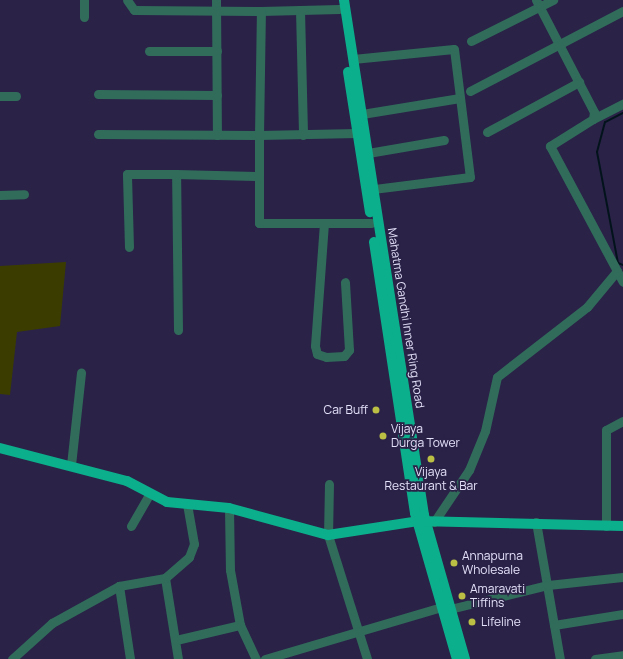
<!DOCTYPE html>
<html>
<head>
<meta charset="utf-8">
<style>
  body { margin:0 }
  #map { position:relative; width:623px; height:659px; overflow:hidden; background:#2a2247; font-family:Manrope,sans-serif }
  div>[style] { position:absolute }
  .green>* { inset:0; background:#3b3d00 }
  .stream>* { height:2px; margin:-1px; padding:0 1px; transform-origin:1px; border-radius:1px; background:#03131c }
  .minor>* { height:9px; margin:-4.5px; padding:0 4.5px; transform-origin:4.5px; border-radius:4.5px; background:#316c5b }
  .major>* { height:10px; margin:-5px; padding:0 5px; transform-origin:5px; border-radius:5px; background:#0caf8c }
  .dots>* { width:11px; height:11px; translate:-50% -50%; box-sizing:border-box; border:2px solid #2a2247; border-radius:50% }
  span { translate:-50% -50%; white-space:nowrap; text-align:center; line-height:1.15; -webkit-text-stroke:3.5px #2a2247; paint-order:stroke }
  .street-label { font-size:12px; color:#e4e1fa }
  .poi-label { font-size:12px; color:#e4e1fa }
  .right { translate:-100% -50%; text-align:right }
  .left { translate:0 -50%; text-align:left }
</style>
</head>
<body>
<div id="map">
  <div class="green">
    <i style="clip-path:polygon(66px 262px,60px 326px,17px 332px,10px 395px,0 394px,0 266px)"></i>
  </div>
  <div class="stream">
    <i style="left:623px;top:113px;width:20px;rotate:153deg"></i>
    <i style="left:605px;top:122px;width:31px;rotate:105deg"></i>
    <i style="left:597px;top:152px;width:113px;rotate:79.3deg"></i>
    <i style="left:618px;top:263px;width:5px;rotate:22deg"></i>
  </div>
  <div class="minor">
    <i style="left:84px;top:0;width:17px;rotate:90deg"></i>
    <i style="left:216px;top:0;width:135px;rotate:89.6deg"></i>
    <i style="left:536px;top:0;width:126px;rotate:62.6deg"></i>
    <i style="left:594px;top:112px;width:7px;rotate:98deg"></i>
    <i style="left:593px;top:119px;width:51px;rotate:147.9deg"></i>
    <i style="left:550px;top:146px;width:154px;rotate:61.8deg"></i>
    <i style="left:300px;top:10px;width:125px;rotate:88.6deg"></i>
    <i style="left:261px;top:11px;width:78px;rotate:-1.5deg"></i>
    <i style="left:471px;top:41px;width:92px;rotate:-26.6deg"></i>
    <i style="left:149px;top:51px;width:68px"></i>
    <i style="left:353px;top:59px;width:101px;rotate:-5.7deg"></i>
    <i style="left:454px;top:49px;width:129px;rotate:82.9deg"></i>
    <i style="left:470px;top:177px;width:98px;rotate:172.9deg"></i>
    <i style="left:470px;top:91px;width:173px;rotate:-27.6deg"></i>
    <i style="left:98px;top:94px;width:119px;rotate:0.5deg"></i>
    <i style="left:0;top:96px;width:16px"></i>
    <i style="left:362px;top:114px;width:99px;rotate:-9.3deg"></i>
    <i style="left:593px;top:119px;width:34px;rotate:-27deg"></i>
    <i style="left:487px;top:132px;width:105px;rotate:-28.5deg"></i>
    <i style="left:357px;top:133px;width:98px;rotate:178.8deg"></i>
    <i style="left:259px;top:135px;width:88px;rotate:90deg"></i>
    <i style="left:259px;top:223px;width:112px"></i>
    <i style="left:98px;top:134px;width:161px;rotate:0.4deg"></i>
    <i style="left:259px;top:135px;width:124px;rotate:-89.1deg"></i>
    <i style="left:261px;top:11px;width:127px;rotate:-179.5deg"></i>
    <i style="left:134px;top:10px;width:12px;rotate:-125deg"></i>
    <i style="left:368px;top:153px;width:77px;rotate:-9.7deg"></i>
    <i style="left:0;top:195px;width:24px;rotate:-2deg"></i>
    <i style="left:324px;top:223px;width:123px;rotate:94.2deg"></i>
    <i style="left:315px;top:346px;width:8px;rotate:76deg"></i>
    <i style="left:317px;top:354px;width:9px;rotate:18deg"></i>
    <i style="left:326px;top:357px;width:18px;rotate:-3deg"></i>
    <i style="left:344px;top:356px;width:8px;rotate:-50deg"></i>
    <i style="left:349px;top:350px;width:68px;rotate:-93.4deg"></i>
    <i style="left:129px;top:247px;width:73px;rotate:-91.6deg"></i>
    <i style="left:127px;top:174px;width:49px"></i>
    <i style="left:178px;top:330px;width:156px;rotate:-90.7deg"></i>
    <i style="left:176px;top:174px;width:83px;rotate:1.4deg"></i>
    <i style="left:71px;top:465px;width:93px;rotate:-83.8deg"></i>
    <i style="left:329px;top:484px;width:51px;rotate:91.1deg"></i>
    <i style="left:328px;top:535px;width:130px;rotate:72.5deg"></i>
    <i style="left:229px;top:508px;width:62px;rotate:89.1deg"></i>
    <i style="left:230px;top:570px;width:56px;rotate:79.7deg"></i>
    <i style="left:240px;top:625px;width:38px;rotate:65deg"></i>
    <i style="left:434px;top:522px;width:63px;rotate:-56.1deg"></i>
    <i style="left:469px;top:470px;width:42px;rotate:-67.7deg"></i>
    <i style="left:485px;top:431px;width:55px;rotate:-77.5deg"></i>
    <i style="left:497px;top:377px;width:114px;rotate:-37.9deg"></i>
    <i style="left:587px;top:307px;width:47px;rotate:-50.2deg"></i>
    <i style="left:536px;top:522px;width:139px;rotate:80.1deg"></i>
    <i style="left:131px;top:526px;width:36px;rotate:-60deg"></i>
    <i style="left:606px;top:526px;width:96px;rotate:-90deg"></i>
    <i style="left:606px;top:430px;width:19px;rotate:-28deg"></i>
    <i style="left:165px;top:578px;width:82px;rotate:80.9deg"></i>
    <i style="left:119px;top:586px;width:74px;rotate:81.4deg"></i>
    <i style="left:450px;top:609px;width:101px;rotate:-13.8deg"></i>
    <i style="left:548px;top:585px;width:75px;rotate:-6.1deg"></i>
    <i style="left:554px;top:625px;width:70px;rotate:-9.1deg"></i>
    <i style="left:176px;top:640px;width:66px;rotate:-13.2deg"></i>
    <i style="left:12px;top:659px;width:54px;rotate:-42deg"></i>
    <i style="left:52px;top:623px;width:77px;rotate:-28.9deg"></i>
    <i style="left:119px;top:586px;width:47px;rotate:-9.9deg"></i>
    <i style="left:165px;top:578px;width:32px;rotate:-41deg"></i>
    <i style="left:189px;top:557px;width:14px;rotate:-69deg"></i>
    <i style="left:194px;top:544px;width:41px;rotate:-99.9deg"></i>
    <i style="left:265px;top:659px;width:184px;rotate:-16.4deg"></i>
    <i style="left:595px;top:659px;width:28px;rotate:-8deg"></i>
  </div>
  <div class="major">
    <i style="left:344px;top:0;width:521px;rotate:81.17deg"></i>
    <i style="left:424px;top:515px;width:150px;rotate:74.1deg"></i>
    <i style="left:348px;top:72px;width:142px;rotate:81.1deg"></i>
    <i style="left:374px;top:242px;width:274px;rotate:81.4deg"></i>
    <i style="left:415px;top:513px;width:152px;rotate:74deg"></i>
    <i style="left:0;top:448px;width:131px;rotate:14.6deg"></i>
    <i style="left:127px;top:481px;width:45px;rotate:27.7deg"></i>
    <i style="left:167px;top:502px;width:62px;rotate:5.5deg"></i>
    <i style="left:229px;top:508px;width:103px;rotate:15.3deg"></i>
    <i style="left:328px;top:535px;width:91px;rotate:-8.8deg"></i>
    <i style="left:418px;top:521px;width:205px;rotate:1.4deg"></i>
  </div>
  <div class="dots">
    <i style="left:376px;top:410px;background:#bbc044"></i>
    <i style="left:383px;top:436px;background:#bbc044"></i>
    <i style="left:431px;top:459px;background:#bbc044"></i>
    <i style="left:454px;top:563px;background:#bbc044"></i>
    <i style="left:462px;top:596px;background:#bbc044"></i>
    <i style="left:472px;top:622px;background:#bbc044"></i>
  </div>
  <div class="street-label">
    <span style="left:406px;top:318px;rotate:81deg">Mahatma Gandhi Inner Ring Road</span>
  </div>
  <div class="poi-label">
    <span class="right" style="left:368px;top:410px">Car Buff</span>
    <span class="left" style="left:391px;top:436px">Vijaya<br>Durga Tower</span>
    <span style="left:431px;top:479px">Vijaya<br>Restaurant &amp; Bar</span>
    <span class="left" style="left:462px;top:563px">Annapurna<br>Wholesale</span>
    <span class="left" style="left:470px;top:596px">Amaravati<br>Tiffins</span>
    <span class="left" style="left:481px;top:622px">Lifeline</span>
  </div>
</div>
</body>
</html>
